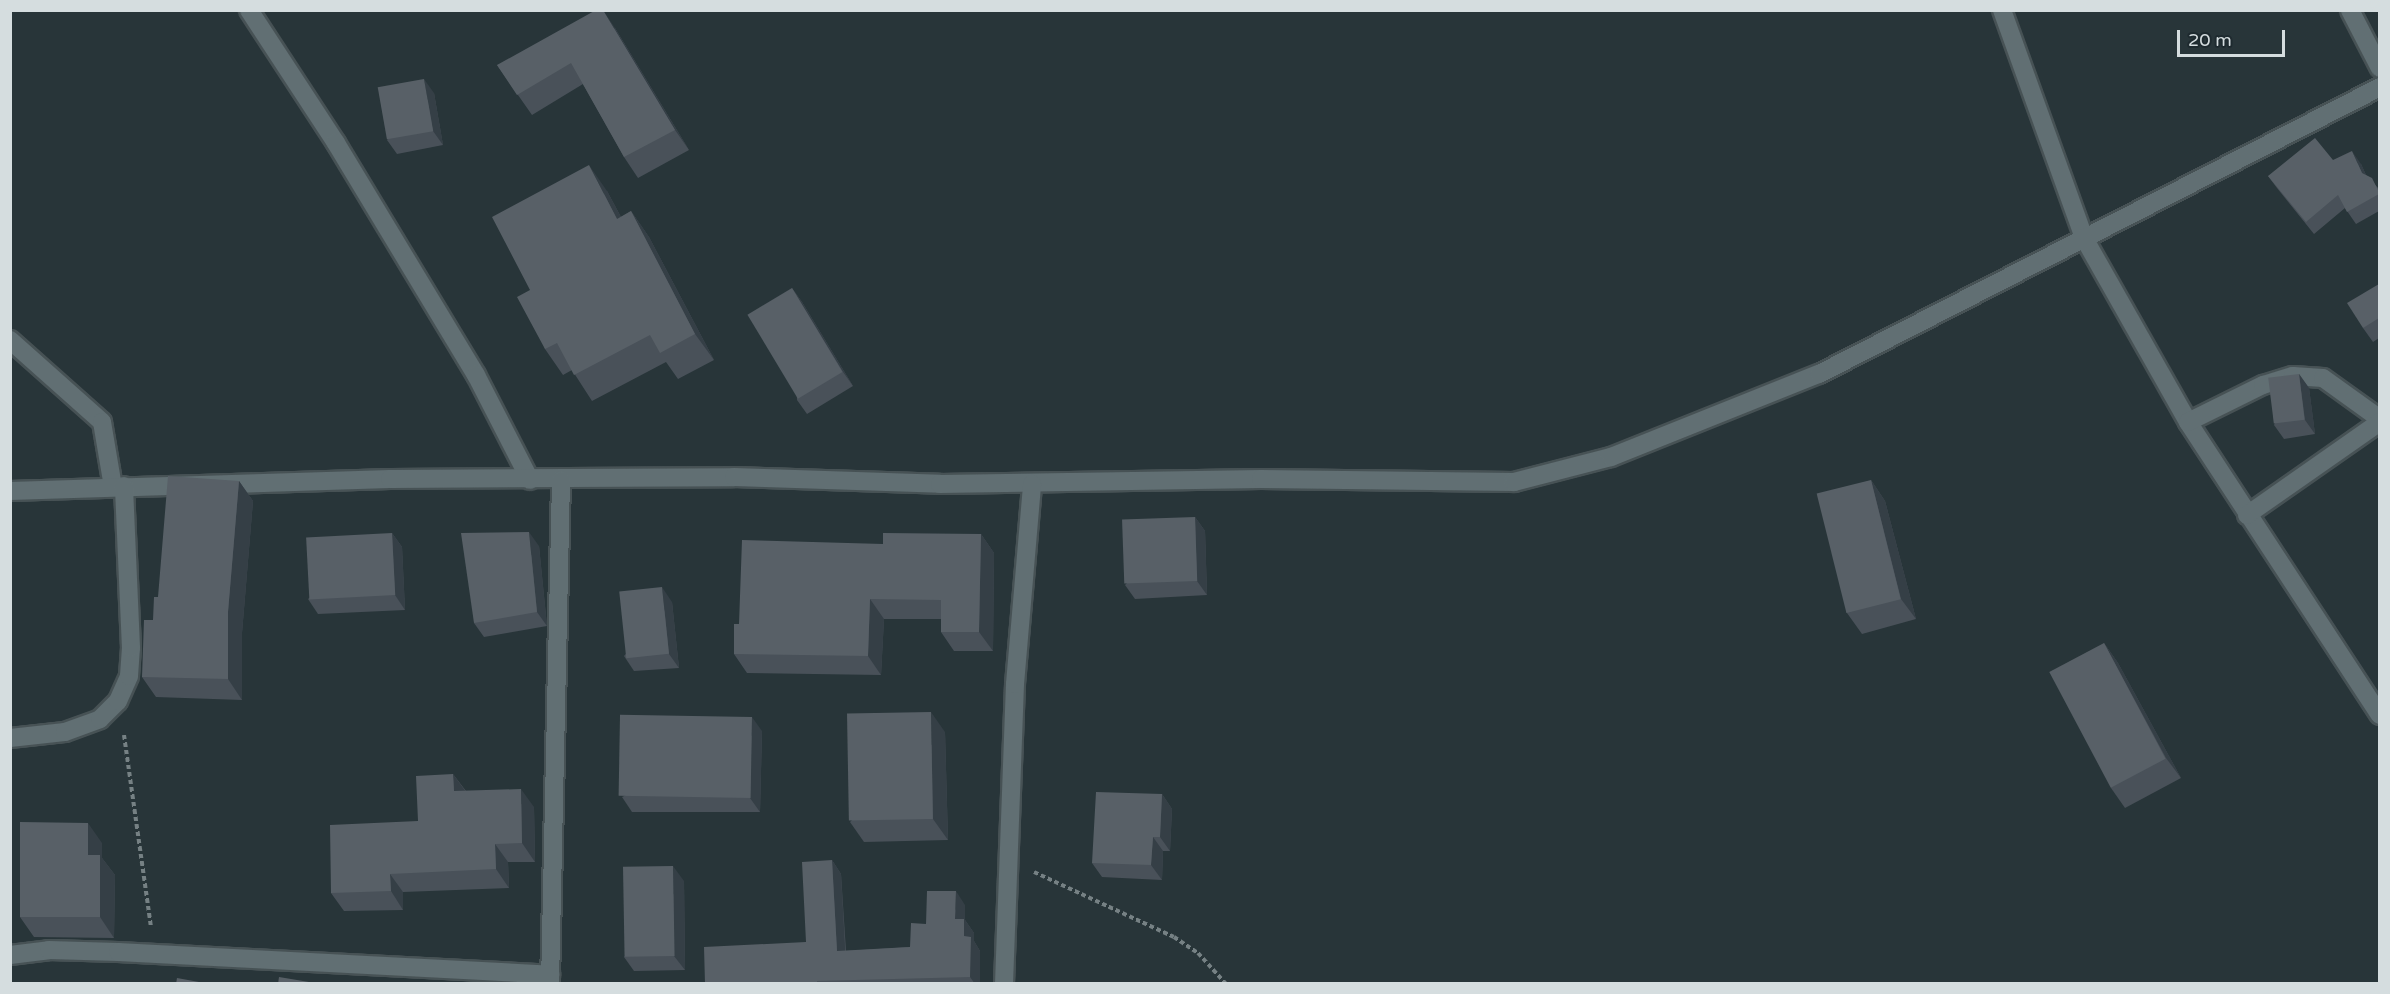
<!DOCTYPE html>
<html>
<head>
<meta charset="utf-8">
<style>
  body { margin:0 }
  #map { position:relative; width:2390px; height:994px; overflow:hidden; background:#283539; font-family:"Varela Round",sans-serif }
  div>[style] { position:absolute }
  .path>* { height:4px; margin-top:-2px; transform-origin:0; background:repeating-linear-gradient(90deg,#768184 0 4.5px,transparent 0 7.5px) }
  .roads { filter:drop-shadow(2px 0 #475255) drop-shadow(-2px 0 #475255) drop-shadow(0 2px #475255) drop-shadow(0 -2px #475255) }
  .street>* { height:18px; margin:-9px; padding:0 9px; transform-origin:9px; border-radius:9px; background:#616f73 }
  .wall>* { inset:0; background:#495159 }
  .shaded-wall>* { inset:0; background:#353f46 }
  .building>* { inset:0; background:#586067; transform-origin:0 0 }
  span { translate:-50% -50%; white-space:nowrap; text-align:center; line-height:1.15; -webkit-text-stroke:4.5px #1e2a2f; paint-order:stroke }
  .frame { position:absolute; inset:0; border:12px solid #d5dddf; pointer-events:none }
  .scale { position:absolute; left:2177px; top:30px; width:108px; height:27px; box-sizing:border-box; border:3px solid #d5dddf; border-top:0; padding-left:8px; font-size:18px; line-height:21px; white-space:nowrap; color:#d5dddf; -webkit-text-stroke:4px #1e2a2f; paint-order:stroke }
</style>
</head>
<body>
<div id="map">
  <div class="path">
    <i style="left:124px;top:735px;width:193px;rotate:82deg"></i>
    <i style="left:1034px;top:872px;width:154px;rotate:24.9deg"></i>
    <i style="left:1174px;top:937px;width:29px;rotate:34deg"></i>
    <i style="left:1198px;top:953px;width:42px;rotate:47.9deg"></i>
  </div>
  <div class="roads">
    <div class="street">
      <i style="left:249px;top:10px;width:159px;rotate:56.8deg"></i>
      <i style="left:336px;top:143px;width:271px;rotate:58.9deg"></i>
      <i style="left:476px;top:375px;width:118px;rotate:62.8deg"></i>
      <i style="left:2002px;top:10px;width:242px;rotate:70.2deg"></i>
      <i style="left:2084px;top:238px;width:211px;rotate:60.5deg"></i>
      <i style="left:2188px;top:422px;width:350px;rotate:56.8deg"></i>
      <i style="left:2350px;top:10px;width:65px;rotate:62.7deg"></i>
      <i style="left:10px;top:340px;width:123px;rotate:41.7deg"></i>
      <i style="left:102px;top:422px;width:66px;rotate:80.4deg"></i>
      <i style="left:2188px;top:422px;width:84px;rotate:-26.3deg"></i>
      <i style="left:2263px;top:385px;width:31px;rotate:-17deg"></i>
      <i style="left:2293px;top:376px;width:30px;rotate:4deg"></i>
      <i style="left:2323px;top:378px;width:70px;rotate:35.7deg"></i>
      <i style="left:10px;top:491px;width:380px;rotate:-1.8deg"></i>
      <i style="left:390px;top:479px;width:344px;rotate:-0.3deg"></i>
      <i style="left:734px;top:477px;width:206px;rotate:1.9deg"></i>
      <i style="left:940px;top:484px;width:321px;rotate:-0.9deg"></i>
      <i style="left:1261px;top:479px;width:253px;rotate:0.7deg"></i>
      <i style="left:1514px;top:482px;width:100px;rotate:-14.5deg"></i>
      <i style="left:1611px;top:457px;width:224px;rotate:-21.8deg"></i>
      <i style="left:1819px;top:374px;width:630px;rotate:-27.09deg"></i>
      <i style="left:2247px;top:515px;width:162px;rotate:-35deg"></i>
      <i style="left:10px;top:738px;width:55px;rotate:-6.2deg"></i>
      <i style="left:65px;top:732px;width:37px;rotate:-20deg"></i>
      <i style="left:100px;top:719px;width:25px;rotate:-45deg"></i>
      <i style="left:118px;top:701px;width:27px;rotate:-66deg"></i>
      <i style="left:129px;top:676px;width:28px;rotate:-86deg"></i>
      <i style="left:131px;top:648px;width:162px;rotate:-92.5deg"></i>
      <i style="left:10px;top:955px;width:39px;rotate:-7deg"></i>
      <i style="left:49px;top:950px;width:69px;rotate:1.7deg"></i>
      <i style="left:118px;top:952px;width:433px;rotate:3deg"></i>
      <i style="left:550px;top:984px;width:504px;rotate:-88.75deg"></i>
      <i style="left:1004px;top:984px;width:300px;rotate:-87.9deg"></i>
      <i style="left:1015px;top:684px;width:201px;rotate:-85.1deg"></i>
    </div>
  </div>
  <div class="wall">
    <i style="clip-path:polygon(615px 28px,689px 150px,638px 178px,624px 157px,583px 84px,532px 115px,497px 65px)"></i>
    <i style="clip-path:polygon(434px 93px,443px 145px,397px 154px,387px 140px)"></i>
    <i style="clip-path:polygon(2333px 160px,2361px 164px,2366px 175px,2379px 189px,2379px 211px,2356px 224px,2345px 208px,2314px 234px,2277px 188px,2268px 176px)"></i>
    <i style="clip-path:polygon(607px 191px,621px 217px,631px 211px,649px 237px,714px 360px,678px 379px,666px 362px,592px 401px,572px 370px,563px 375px,545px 349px,530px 290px)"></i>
    <i style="clip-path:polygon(2379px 284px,2379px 338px,2373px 342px,2363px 328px)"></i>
    <i style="clip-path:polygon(792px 288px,802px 302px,853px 386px,807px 414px,797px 400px)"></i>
    <i style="clip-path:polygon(2299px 374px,2309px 388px,2315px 434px,2284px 439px,2274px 425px)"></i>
    <i style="clip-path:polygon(1871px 480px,1885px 501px,1916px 619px,1862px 634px,1847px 613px)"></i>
    <i style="clip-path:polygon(239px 481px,253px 501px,242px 633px,242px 700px,156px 697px,142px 677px,158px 597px)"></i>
    <i style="clip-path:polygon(1195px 517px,1205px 531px,1207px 595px,1135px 599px,1125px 585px)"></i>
    <i style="clip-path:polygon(392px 533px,402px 547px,405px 610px,318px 614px,308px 599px)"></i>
    <i style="clip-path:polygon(981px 534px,994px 553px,993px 651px,954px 651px,941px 632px,941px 619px,884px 619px,881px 675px,747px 673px,734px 654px,739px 624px,883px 544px)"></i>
    <i style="clip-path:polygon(539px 546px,547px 626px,484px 637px,474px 623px)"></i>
    <i style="clip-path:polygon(672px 602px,679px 668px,634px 671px,624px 656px)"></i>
    <i style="clip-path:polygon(2104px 643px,2118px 663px,2181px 778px,2125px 808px,2111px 788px)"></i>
    <i style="clip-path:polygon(762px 731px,760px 812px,632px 812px,622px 797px)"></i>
    <i style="clip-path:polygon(945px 732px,948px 840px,864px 842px,850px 822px)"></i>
    <i style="clip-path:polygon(453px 774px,466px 791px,534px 807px,535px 862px,508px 862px,509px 888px,403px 892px,403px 910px,344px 911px,331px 893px,418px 821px)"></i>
    <i style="clip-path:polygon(1162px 794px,1172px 809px,1170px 851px,1163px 851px,1162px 880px,1102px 877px,1092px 863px)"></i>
    <i style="clip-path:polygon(102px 843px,102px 858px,115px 875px,114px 938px,34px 937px,20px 917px)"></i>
    <i style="clip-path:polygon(832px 860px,841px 874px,846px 951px,910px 947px,926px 924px,965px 905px,965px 920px,974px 933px,974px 941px,980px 951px,980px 984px,705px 984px,806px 942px)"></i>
    <i style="clip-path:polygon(684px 881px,685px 970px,634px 971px,624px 957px)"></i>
  </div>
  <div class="shaded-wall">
    <i style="clip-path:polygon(603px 10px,615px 28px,689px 150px,675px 130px)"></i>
    <i style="clip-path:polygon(424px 79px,434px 93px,443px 145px,433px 131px)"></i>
    <i style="clip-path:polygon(2352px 151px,2361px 164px,2371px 186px,2362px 173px)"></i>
    <i style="clip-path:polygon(589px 165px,607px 191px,636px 245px,617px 219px)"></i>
    <i style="clip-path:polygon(631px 211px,649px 237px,714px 360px,695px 334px)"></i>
    <i style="clip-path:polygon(792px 288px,802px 302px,853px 386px,843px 372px)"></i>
    <i style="clip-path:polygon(2299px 374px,2309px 388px,2315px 434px,2305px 420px)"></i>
    <i style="clip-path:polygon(1871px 480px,1885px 501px,1916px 619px,1901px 599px)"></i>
    <i style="clip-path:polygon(239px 481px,253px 501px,242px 633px,242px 700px,228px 679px,228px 612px)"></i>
    <i style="clip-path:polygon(1195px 517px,1205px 531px,1207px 595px,1197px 581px)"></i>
    <i style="clip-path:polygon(529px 532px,539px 546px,547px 626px,537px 612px)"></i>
    <i style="clip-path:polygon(392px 533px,402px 547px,405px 610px,395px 595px)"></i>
    <i style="clip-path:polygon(981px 534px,994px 553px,993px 651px,979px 632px)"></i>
    <i style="clip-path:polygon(662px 587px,672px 602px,679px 668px,669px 654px)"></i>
    <i style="clip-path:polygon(870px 599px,884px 619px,881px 675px,868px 656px)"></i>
    <i style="clip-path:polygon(2104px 643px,2118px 663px,2181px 778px,2166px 758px)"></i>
    <i style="clip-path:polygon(931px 712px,945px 732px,948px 840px,933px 819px)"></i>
    <i style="clip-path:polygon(752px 717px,762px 731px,760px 812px,750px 798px)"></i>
    <i style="clip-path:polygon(453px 774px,466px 792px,454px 791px)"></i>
    <i style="clip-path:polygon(521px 789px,534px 807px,535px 862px,522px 843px)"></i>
    <i style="clip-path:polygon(1162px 794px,1172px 809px,1170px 851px,1160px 837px)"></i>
    <i style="clip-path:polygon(88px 823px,102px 843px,102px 858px,115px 875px,114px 938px,100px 917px,88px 855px)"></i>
    <i style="clip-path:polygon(1153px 837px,1163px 851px,1162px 880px,1151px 865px)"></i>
    <i style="clip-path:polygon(495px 844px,508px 862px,509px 888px,496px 869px)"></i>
    <i style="clip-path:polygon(832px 860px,841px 874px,846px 965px,837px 951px)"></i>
    <i style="clip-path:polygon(673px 866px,684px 881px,685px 970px,674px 956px)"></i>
    <i style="clip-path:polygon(390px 874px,403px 892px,403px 910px,391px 891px)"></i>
    <i style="clip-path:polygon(956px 891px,965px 905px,965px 920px,974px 933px,974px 941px,980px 951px,980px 984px,975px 984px,970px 977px,964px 936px,955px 919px)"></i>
  </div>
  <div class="building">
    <i style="clip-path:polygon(596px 10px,603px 10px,675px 130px,624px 157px,571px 63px,517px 95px,497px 65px)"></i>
    <i style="left:424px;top:79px;width:53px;height:47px;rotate:80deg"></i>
    <i style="clip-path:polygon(2315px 138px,2333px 160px,2352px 151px,2362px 173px,2372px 178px,2379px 192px,2379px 194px,2347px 212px,2338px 195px,2306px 222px,2268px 176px)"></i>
    <i style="clip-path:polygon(589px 165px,617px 219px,631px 211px,695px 334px,660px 353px,650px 335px,574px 375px,557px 343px,545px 349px,517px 297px,530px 290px,492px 217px)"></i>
    <i style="clip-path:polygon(2379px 284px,2379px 318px,2363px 328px,2347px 303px)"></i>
    <i style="left:792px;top:288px;width:98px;height:52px;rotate:59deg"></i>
    <i style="left:2299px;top:374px;width:46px;height:31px;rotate:83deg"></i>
    <i style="clip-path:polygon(168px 476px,239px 481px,228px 612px,228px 679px,142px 677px,144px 620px,153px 620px,154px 597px,158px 597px)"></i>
    <i style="left:1871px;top:480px;width:123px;height:56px;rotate:76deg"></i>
    <i style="left:1195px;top:517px;width:64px;height:73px;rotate:88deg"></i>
    <i style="clip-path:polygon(529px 532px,537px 612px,474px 623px,461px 533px)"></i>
    <i style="left:392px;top:533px;width:62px;height:86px;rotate:87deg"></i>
    <i style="clip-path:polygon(883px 533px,981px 534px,979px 632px,941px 632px,941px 600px,870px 599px,868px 656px,734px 654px,734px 624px,739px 624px,742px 540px,883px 544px)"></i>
    <i style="left:662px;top:587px;width:67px;height:43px;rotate:84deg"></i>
    <i style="left:2104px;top:643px;width:131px;height:62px;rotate:62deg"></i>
    <i style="left:931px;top:712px;width:107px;height:84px;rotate:89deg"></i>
    <i style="left:752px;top:717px;width:81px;height:132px;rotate:91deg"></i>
    <i style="clip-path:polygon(453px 774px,454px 791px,521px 789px,522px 843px,495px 844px,496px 869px,390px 874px,391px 891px,331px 893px,330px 825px,418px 821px,416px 776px)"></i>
    <i style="clip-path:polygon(1096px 792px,1162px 794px,1160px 837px,1153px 837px,1151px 865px,1092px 863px)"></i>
    <i style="clip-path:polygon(20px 822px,88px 823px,88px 855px,100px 855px,100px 917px,20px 917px)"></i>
    <i style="clip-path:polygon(832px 860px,837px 951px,910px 947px,911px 923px,926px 924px,927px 891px,956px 891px,955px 919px,964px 919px,964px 936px,971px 937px,970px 977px,817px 981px,817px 984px,705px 984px,704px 947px,806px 942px,802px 862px)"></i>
    <i style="left:673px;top:866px;width:90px;height:50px;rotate:89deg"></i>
    <i style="clip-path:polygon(279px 977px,309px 982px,308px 984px,278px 984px)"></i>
    <i style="clip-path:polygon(177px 978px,210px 984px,176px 984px)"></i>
  </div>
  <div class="frame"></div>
  <div class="scale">20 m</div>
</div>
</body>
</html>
